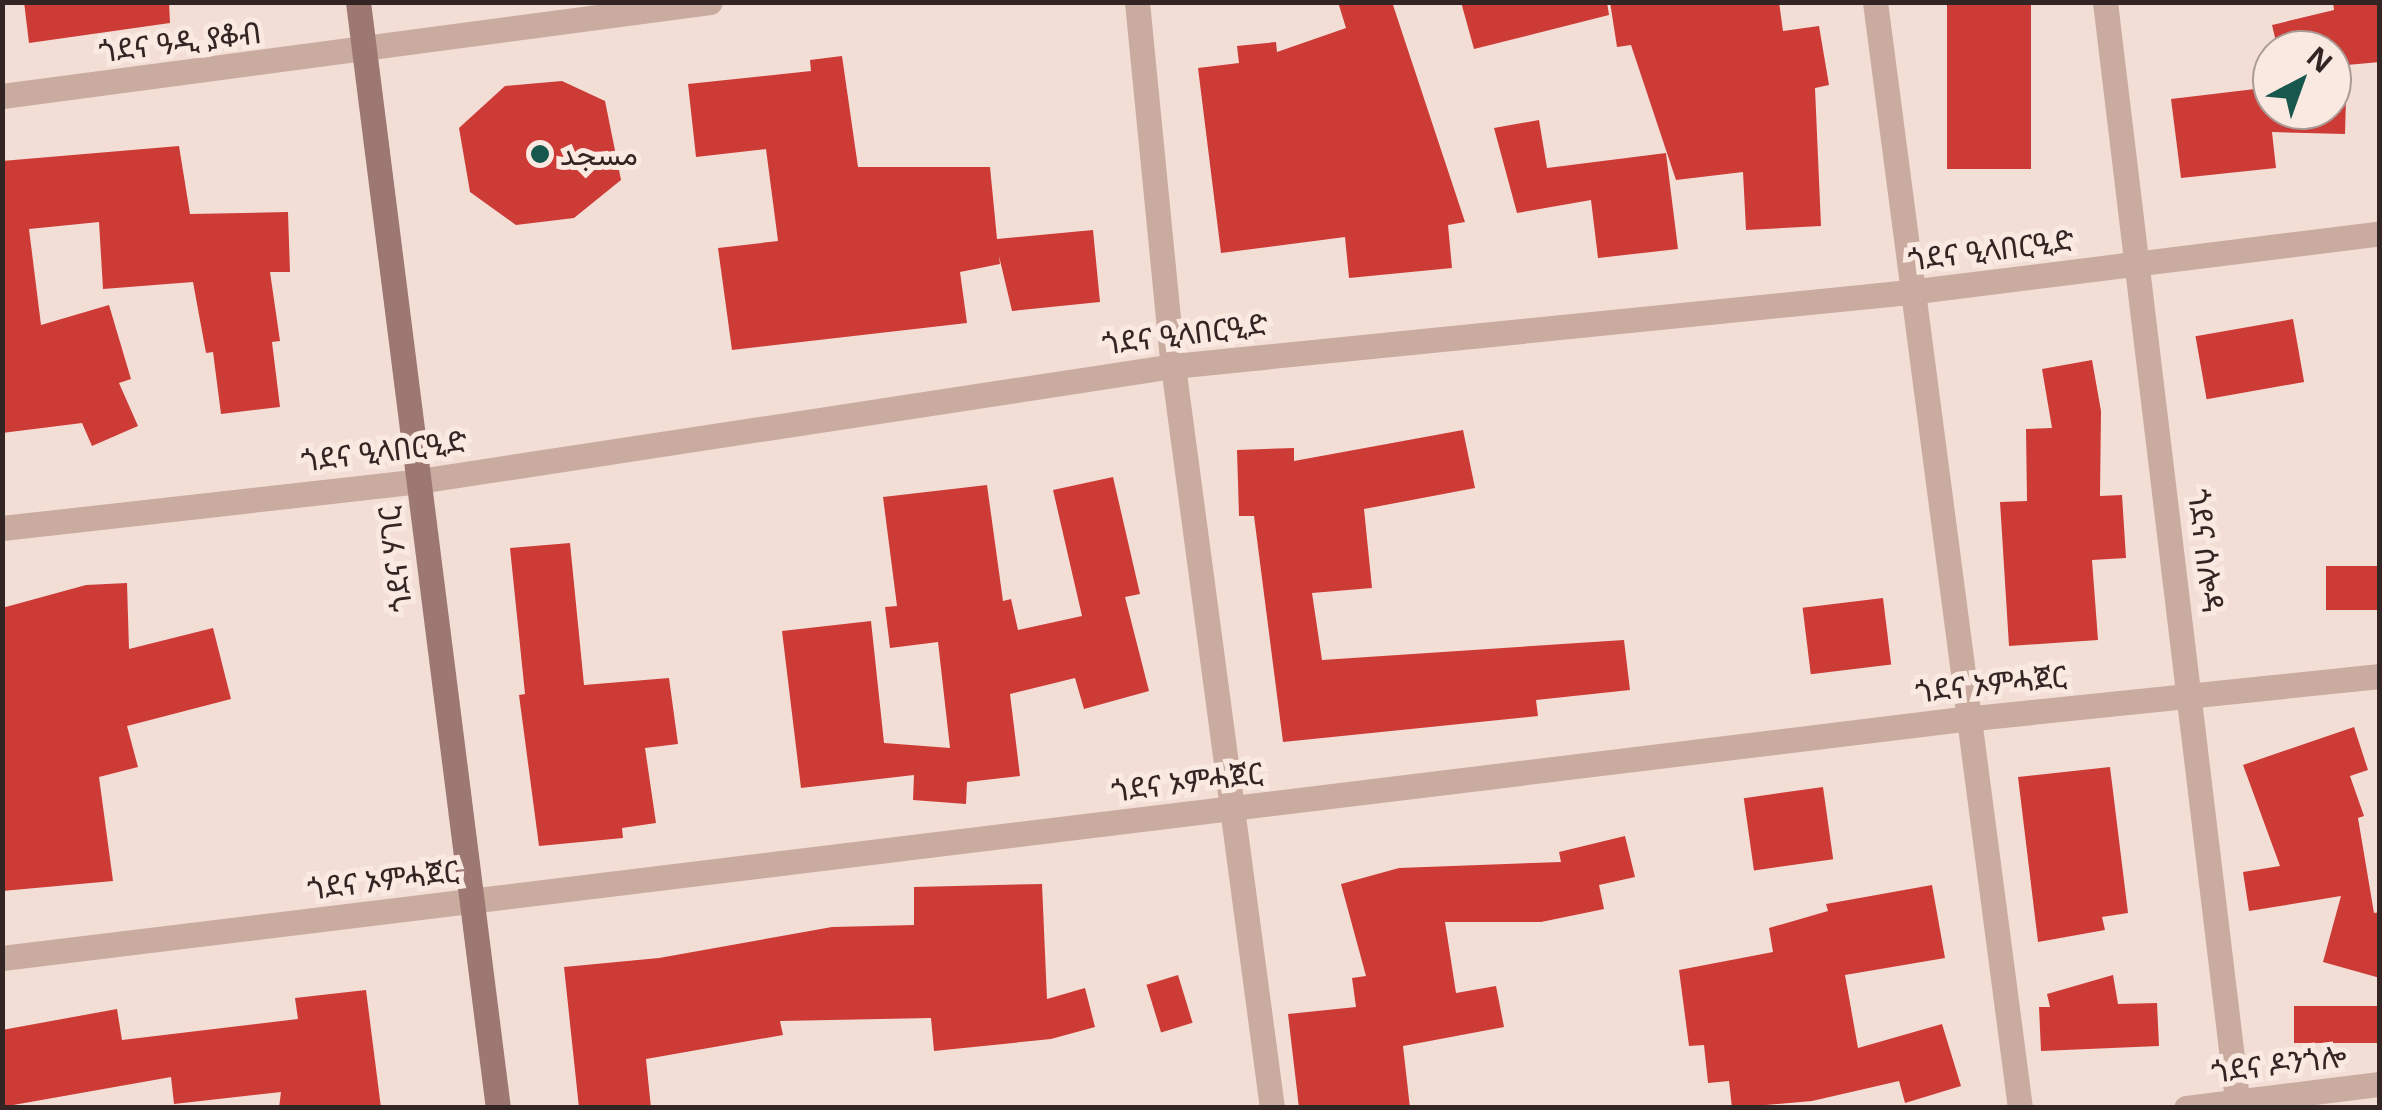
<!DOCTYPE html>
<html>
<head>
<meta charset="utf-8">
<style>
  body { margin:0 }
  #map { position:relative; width:2382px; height:1110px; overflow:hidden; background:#f2ded5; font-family:"Open Sans",Vazirmatn,"Noto Sans Ethiopic",sans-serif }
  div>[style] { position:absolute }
  .building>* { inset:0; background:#cd3b37; transform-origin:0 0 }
  .street>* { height:25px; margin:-12.5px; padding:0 12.5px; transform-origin:12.5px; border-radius:12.5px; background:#caaba0 }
  .secondary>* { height:25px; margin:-12.5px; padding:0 12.5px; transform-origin:12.5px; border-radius:12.5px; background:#9d7872 }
  .dots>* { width:28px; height:28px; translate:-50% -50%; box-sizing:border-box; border:5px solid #fae9e1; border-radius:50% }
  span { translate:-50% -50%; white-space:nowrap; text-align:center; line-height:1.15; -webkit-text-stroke:10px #fae9e1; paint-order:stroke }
  .street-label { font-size:30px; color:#332524 }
  .poi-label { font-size:30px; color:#332524 }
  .left { translate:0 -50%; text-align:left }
  .frame { position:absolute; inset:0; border:5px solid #332524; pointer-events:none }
  .north { position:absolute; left:2252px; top:30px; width:100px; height:100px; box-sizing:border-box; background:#fae9e1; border:2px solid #aa9b95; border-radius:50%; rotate:41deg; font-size:28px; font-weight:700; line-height:40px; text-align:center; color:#332524 }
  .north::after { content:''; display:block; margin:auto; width:35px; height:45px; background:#18574d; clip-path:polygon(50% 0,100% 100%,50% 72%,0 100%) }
</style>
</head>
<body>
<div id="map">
  <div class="building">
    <i style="clip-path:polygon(24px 2px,169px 2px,170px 23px,29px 43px)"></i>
    <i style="clip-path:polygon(1338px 2px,1392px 2px,1465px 222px,1448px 225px,1452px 268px,1349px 278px,1345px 237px,1221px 253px,1198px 68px,1239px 63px,1237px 46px,1276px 42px,1277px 52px,1346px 28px)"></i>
    <i style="clip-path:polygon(1461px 2px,1607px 2px,1609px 15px,1474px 49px)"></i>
    <i style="clip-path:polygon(1610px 2px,1779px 2px,1783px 31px,1819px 26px,1829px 85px,1815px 88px,1821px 226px,1746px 230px,1743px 172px,1676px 180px,1631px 45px,1617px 47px)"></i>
    <i style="left:1947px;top:2px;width:84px;height:167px"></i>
    <i style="clip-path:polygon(2333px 2px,2380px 2px,2380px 62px,2347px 65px,2345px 134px,2272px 132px,2276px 168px,2181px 178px,2171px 99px,2272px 87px,2272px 110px,2332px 110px,2332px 50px,2278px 50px,2272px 25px,2334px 10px)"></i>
    <i style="clip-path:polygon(842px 56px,858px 167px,990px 167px,997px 239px,1093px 230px,1100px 302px,1012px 311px,999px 256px,1000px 264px,960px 272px,967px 323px,732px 350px,718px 248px,778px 241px,766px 149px,696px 157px,688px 84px,811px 71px,810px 60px)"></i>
    <i style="clip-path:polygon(562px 81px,605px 101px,621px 180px,574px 218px,516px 225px,470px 192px,459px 128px,505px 86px)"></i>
    <i style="clip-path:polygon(1539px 120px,1547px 168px,1666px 153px,1678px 249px,1598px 258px,1591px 200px,1517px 213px,1494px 128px)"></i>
    <i style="clip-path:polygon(179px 146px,190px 214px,288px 212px,290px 272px,270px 272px,280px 341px,272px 342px,280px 407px,221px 414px,213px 352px,206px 353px,193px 282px,103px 289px,99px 222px,29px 229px,41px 325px,109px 305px,131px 379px,119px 383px,138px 426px,92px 446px,82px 423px,2px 433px,2px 161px)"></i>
    <i style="left:2293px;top:319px;width:64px;height:99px;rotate:80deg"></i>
    <i style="clip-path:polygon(2092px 360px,2101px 411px,2100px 496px,2122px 495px,2126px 558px,2092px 560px,2098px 640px,2009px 646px,2000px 502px,2027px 501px,2026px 429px,2052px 428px,2042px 369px)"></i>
    <i style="clip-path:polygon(1463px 430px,1475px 488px,1364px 509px,1372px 588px,1312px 593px,1322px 660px,1624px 640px,1630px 690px,1536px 700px,1538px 716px,1283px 742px,1254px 516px,1239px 516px,1237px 450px,1294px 448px,1294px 461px)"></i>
    <i style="clip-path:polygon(1113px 477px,1140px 594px,1125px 597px,1149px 691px,1084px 709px,1075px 678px,1010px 694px,1020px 776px,967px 782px,966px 804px,913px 800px,914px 775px,801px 788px,782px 631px,871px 621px,884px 743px,950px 748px,938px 642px,890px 648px,885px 607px,897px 606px,883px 497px,987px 485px,1003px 601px,1011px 599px,1018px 630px,1082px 616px,1053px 490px)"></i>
    <i style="clip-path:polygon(570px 543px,584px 685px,669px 678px,678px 744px,645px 748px,656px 823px,622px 828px,623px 838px,539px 846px,519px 695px,525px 694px,510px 548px)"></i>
    <i style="left:2380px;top:566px;width:44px;height:54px;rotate:90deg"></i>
    <i style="clip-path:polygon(127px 583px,129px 649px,213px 628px,231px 699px,127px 726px,138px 767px,99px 777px,113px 881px,2px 891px,2px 608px,86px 585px)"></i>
    <i style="left:1883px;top:598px;width:67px;height:81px;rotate:83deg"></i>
    <i style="clip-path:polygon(2354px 727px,2368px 770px,2350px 776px,2364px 816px,2358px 818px,2374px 913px,2380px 912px,2380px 978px,2323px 962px,2341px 896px,2249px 911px,2243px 872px,2280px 866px,2243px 765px)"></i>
    <i style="clip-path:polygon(2110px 767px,2128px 913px,2102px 917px,2105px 930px,2038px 942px,2018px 777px)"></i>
    <i style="left:1823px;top:787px;width:73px;height:80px;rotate:82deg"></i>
    <i style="clip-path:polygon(1625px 836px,1635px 877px,1599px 885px,1604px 909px,1541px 922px,1445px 922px,1456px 993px,1496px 986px,1504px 1027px,1403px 1046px,1410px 1108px,1299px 1108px,1288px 1014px,1356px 1007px,1352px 978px,1366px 976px,1341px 884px,1399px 868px,1561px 862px,1559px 852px)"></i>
    <i style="clip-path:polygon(1042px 884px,1047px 999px,1085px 988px,1095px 1027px,1051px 1039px,934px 1051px,931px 1018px,780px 1021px,783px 1035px,646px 1059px,651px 1108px,579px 1108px,564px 967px,659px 958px,832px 927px,914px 925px,914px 887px)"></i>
    <i style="clip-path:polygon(1932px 885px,1945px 958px,1845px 975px,1858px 1048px,1942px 1024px,1961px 1086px,1905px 1103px,1899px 1081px,1812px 1101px,1732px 1108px,1729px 1081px,1708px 1083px,1704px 1045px,1689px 1046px,1679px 970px,1773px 952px,1769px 928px,1828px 911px,1826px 904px)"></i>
    <i style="left:1178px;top:975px;width:50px;height:33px;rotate:73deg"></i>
    <i style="clip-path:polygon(2113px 975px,2118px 1004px,2157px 1003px,2159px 1046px,2041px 1051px,2039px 1007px,2050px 1007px,2047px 994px)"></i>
    <i style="clip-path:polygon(366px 990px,381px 1108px,279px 1108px,281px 1092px,174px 1104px,171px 1077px,2px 1107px,2px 1030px,117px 1009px,122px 1040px,298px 1019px,295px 998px)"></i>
    <i style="left:2380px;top:1006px;width:37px;height:86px;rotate:90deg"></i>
  </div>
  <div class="street">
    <i style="left:1137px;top:2px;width:366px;rotate:84.4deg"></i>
    <i style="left:1173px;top:366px;width:749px;rotate:82.4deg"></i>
    <i style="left:1875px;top:2px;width:1115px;rotate:82.53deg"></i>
    <i style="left:2105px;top:2px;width:1114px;rotate:83.14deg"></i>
    <i style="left:2px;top:96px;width:714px;rotate:-7.56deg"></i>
    <i style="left:2px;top:528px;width:420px;rotate:-6.4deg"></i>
    <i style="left:419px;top:481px;width:763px;rotate:-8.67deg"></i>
    <i style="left:1173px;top:366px;width:740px;rotate:-5.74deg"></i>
    <i style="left:1909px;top:292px;width:475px;rotate:-7.1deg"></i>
    <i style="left:2px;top:958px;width:1977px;rotate:-6.95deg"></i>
    <i style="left:1964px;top:719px;width:418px;rotate:-5.9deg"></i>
    <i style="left:2186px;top:1108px;width:195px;rotate:-7.1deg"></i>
  </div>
  <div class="secondary">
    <i style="left:358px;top:2px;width:1115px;rotate:82.79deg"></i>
  </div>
  <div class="dots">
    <i style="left:540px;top:154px;background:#18574d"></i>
  </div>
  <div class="street-label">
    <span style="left:180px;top:42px;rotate:-7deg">ጎደና ዓዲ ያቆብ</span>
    <span style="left:1991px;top:250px;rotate:-7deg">ጎደና ዒላበርዒድ</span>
    <span style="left:1185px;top:334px;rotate:-7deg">ጎደና ዒላበርዒድ</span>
    <span style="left:384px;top:451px;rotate:-7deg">ጎደና ዒላበርዒድ</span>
    <span style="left:2206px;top:551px;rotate:83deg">ጎደና ሰሎዳ</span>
    <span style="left:395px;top:559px;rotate:-97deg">ጎደና ሃገር</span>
    <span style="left:1991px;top:684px;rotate:-6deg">ጎደና ኦምሓጀር</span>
    <span style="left:1187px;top:782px;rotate:-7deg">ጎደና ኦምሓጀር</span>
    <span style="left:383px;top:880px;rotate:-7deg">ጎደና ኦምሓጀር</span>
    <span style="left:2279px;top:1064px;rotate:-7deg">ጎደና ዶንጎሎ</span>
  </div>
  <div class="poi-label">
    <span class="left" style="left:560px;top:154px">مسجد</span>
  </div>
  <div class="frame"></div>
  <div class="north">N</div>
</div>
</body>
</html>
